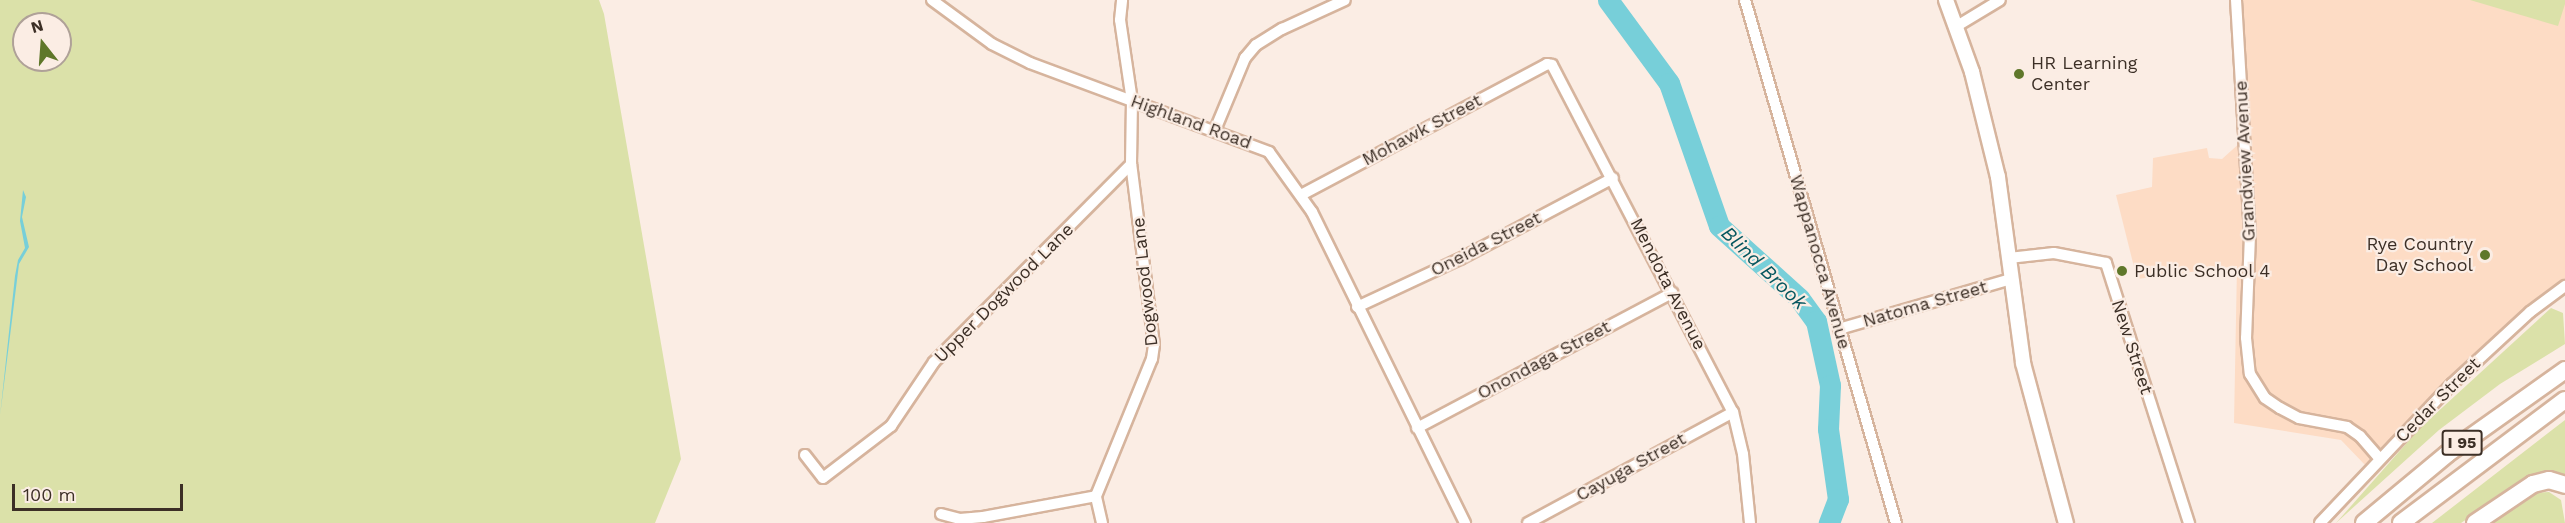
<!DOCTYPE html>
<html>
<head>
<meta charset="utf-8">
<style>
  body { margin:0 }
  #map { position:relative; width:2565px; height:523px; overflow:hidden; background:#fbede4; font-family:"Work Sans",sans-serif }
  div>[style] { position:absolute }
  .built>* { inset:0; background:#fddcc5 }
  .green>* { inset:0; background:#dbe1a9 }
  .water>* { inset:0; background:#77cfd9 }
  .river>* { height:21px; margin:-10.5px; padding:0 10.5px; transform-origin:10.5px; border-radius:10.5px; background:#77cfd9 }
  .roads { filter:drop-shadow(2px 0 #d6b49d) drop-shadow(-2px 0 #d6b49d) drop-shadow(0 2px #d6b49d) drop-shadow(0 -2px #d6b49d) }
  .minor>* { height:10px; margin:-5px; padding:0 5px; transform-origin:5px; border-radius:5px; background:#fff }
  .major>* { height:14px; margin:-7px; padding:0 7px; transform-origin:7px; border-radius:7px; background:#fff }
  .highway>* { height:16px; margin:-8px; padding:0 8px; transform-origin:8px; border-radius:8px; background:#fff }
  .dots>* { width:16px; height:16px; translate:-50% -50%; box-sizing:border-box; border:3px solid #fbede4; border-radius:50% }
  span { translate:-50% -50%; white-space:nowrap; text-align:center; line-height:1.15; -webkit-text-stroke:4.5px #fbede4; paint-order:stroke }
  .shield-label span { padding:2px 4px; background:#fbede4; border:2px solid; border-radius:4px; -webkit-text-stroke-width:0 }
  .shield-label { font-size:16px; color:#3c2f26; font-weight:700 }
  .poi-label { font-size:18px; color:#3c2f26 }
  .left { translate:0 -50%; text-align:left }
  .right { translate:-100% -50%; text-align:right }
  .street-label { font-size:18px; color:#3c2f26 }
  .water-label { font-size:20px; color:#06575f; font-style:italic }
  .north { position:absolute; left:12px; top:12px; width:60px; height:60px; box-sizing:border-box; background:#fbede4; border:2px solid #afa198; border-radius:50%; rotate:343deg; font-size:16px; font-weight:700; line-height:24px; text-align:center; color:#3c2f26 }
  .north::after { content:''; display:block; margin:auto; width:21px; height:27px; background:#5f772a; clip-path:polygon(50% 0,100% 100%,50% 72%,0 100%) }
  .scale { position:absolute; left:12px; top:484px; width:171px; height:27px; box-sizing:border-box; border:3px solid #3c2f26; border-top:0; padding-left:8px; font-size:18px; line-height:21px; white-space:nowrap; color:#3c2f26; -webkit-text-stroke:4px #fbede4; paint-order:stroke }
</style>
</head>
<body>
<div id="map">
  <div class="built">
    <i style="clip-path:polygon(2243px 0,2565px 0,2565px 280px,2517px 316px,2366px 466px,2341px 440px,2234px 423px,2237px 266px,2137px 279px,2116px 195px,2152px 187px,2153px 158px,2207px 148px,2209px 158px,2222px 159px,2251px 133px)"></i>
  </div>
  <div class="green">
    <i style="clip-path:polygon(evenodd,0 0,599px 0,604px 14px,681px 459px,655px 523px,0 523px,0 0,24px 24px,60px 24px,60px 60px,24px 60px,24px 24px)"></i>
    <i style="clip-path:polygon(2470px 0,2565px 0,2565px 4px,2558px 26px)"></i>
    <i style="clip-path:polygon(2551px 308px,2563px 313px,2565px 344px,2500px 384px,2439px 430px,2336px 523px,2420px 428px)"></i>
    <i style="clip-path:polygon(2565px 420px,2565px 480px,2529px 477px,2461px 523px,2432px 523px)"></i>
    <i style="clip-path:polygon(2549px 492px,2561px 500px,2565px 523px,2483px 523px,2533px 493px)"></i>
  </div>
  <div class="water">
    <i style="clip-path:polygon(23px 190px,26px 197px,22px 217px,29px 247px,19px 264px,0 416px,15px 276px,18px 260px,25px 248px,20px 221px)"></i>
  </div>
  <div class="river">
    <i style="left:1608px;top:0;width:103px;rotate:53.7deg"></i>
    <i style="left:1669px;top:83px;width:151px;rotate:70.7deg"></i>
    <i style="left:1719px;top:226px;width:108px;rotate:42deg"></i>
    <i style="left:1799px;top:298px;width:29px;rotate:54deg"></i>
    <i style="left:1816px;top:321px;width:66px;rotate:77.7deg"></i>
    <i style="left:1830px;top:385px;width:44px;rotate:92.6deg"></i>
    <i style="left:1828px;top:429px;width:71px;rotate:81.9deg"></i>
    <i style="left:1838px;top:499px;width:26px;rotate:111deg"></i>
  </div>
  <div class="roads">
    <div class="minor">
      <i style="left:932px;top:0;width:74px;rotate:36.3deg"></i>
      <i style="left:992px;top:44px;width:42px;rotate:26.6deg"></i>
      <i style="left:1030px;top:63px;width:255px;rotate:20.4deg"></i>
      <i style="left:1269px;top:152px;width:74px;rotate:54.4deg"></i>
      <i style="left:1312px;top:212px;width:347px;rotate:63.8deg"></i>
      <i style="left:1745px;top:0;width:544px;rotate:73.9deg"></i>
      <i style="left:2236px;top:0;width:235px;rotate:86.6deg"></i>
      <i style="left:2250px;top:235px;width:103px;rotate:92.2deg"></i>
      <i style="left:2246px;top:338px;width:36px;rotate:84deg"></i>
      <i style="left:2250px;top:374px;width:28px;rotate:58deg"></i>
      <i style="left:2265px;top:398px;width:18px;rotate:34deg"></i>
      <i style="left:2280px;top:408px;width:21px;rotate:28deg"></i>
      <i style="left:2299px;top:418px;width:49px;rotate:10.6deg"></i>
      <i style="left:2347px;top:427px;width:16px;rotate:35deg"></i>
      <i style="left:2360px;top:436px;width:30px;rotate:49deg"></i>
      <i style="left:1957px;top:26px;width:50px;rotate:-31.2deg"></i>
      <i style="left:1215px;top:130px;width:78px;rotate:-67.4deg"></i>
      <i style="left:1245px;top:58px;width:17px;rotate:-50deg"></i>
      <i style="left:1256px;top:45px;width:31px;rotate:-32deg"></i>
      <i style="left:1282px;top:29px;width:69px;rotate:-24.7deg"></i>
      <i style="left:1301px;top:195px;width:279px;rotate:-28deg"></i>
      <i style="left:1547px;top:64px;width:5px;rotate:11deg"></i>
      <i style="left:1552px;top:65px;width:391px;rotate:62.5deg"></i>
      <i style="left:1733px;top:412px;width:43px;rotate:76.6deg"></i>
      <i style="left:1743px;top:454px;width:69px;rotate:84.2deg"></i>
      <i style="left:2009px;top:258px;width:45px;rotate:-6.3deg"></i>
      <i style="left:2054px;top:253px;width:53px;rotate:10.9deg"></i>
      <i style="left:2106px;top:263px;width:273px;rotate:72.3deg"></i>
      <i style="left:1357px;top:307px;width:114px;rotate:-25deg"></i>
      <i style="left:1460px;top:259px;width:173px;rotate:-27.9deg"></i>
      <i style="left:1839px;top:329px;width:179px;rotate:-16.2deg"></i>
      <i style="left:1417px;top:428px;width:289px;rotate:-27.9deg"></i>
      <i style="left:805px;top:455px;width:29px;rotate:52deg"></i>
      <i style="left:823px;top:478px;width:86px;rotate:-37.4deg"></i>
      <i style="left:891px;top:426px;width:77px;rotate:-56.1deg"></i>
      <i style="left:934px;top:362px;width:279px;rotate:-45.1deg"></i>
      <i style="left:941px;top:514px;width:20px;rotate:15deg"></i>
      <i style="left:960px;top:519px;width:23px;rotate:-5deg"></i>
      <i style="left:983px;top:517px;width:115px;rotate:-10.5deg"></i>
      <i style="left:1102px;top:523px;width:28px;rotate:-103deg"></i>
      <i style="left:1096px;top:496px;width:148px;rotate:-67.8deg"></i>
      <i style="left:1152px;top:359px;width:14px;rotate:-82deg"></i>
      <i style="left:1154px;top:345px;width:182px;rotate:-97.2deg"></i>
      <i style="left:1131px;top:164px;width:63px;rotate:-89.1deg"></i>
      <i style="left:1132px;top:101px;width:82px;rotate:-98.4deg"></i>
      <i style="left:1120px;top:20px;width:20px;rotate:-84deg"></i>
      <i style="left:1528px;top:523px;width:233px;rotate:-28.4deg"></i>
      <i style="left:2320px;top:523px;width:192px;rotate:-46.5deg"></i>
      <i style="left:2452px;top:384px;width:106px;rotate:-42.7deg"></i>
      <i style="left:2530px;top:312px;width:44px;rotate:-36.6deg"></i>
    </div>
    <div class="major">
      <i style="left:1946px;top:0;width:77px;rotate:70.1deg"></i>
      <i style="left:1972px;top:72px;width:108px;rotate:76.1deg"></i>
      <i style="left:1998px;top:177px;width:188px;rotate:82.3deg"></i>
      <i style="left:2023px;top:363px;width:166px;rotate:75deg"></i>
    </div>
    <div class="highway">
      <i style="left:2364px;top:523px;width:108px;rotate:-39.7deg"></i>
      <i style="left:2447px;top:454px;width:145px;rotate:-35.4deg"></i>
      <i style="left:2401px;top:523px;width:205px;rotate:-36.9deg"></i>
      <i style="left:2475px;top:523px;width:70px;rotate:-33.9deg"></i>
      <i style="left:2533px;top:484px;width:16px;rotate:-14deg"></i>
      <i style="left:2549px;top:480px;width:17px;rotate:17deg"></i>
    </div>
  </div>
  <div class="dots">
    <i style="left:2019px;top:74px;background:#5f772a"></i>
    <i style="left:2485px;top:255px;background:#5f772a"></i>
    <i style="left:2122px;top:271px;background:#5f772a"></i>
  </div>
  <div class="shield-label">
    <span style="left:2462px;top:443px">I 95</span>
  </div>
  <div class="poi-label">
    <span class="left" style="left:2031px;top:74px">HR Learning<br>Center</span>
    <span class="right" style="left:2473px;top:255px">Rye Country<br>Day School</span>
    <span class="left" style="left:2134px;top:271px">Public School 4</span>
  </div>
  <div class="street-label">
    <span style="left:1191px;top:122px;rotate:20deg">Highland Road</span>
    <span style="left:1422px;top:130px;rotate:-28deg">Mohawk Street</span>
    <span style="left:2245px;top:161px;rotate:-93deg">Grandview Avenue</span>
    <span style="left:1486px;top:244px;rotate:-27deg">Oneida Street</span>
    <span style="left:1820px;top:262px;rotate:74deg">Wappanocca Avenue</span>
    <span style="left:1145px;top:282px;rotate:-96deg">Dogwood Lane</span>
    <span style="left:1668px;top:284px;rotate:63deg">Mendota Avenue</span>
    <span style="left:1004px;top:293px;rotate:-45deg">Upper Dogwood Lane</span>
    <span style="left:1925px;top:304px;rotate:-16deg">Natoma Street</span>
    <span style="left:2132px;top:347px;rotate:72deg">New Street</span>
    <span style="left:1544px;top:360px;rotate:-28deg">Onondaga Street</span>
    <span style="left:2438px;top:400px;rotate:-45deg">Cedar Street</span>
    <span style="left:1631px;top:467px;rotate:-29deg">Cayuga Street</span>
  </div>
  <div class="water-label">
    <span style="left:1764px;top:268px;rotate:44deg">Blind Brook</span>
  </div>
  <div class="north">N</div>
  <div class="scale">100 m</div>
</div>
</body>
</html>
